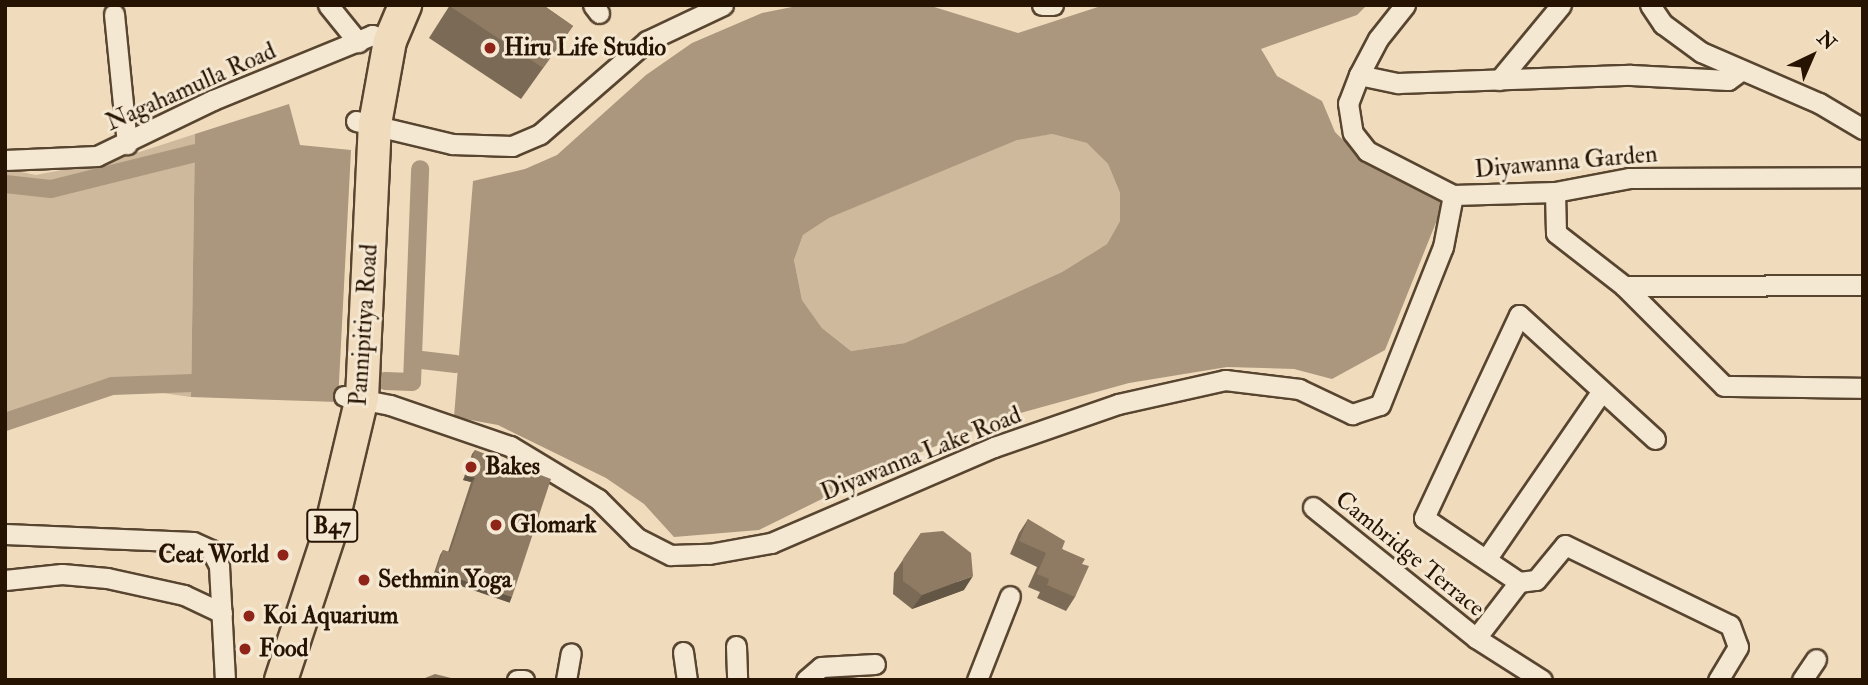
<!DOCTYPE html>
<html>
<head>
<meta charset="utf-8">
<style>
  body { margin:0 }
  #map { position:relative; width:1868px; height:685px; overflow:hidden; background:#f0dbbc; font-family:"IM FELL Double Pica",serif }
  div>[style] { position:absolute }
  .green>* { inset:0; background:#ceb99c }
  .water>* { inset:0; background:#ab977d }
  .canal>* { height:18px; margin:-9px; padding:0 9px; transform-origin:9px; border-radius:9px; background:#ab977d }
  .roads { filter:drop-shadow(2px 0 #584530) drop-shadow(-2px 0 #584530) drop-shadow(0 2px #584530) drop-shadow(0 -2px #584530) }
  .minor>* { height:19px; margin:-9.5px; padding:0 9.5px; transform-origin:9.5px; border-radius:9.5px; background:#f5e8d3 }
  .primary>* { height:32px; margin:-16px; padding:0 16px; transform-origin:16px; border-radius:16px; background:#f0dbbc }
  .wall>* { inset:0; background:#7b6a55 }
  .shaded-wall>* { inset:0; background:#645645; transform-origin:0 0 }
  .building>* { inset:0; background:#8f7b63 }
  .dots>* { width:19px; height:19px; translate:-50% -50%; box-sizing:border-box; border:4px solid #f5e8d3; border-radius:50% }
  span { translate:-50% -50%; white-space:nowrap; text-align:center; line-height:1.15; -webkit-text-stroke:6px #f5e8d3; paint-order:stroke }
  .shield-label span { padding:2px 5px; background:#f5e8d3; border:2px solid; border-radius:5px; -webkit-text-stroke-width:0 }
  .shield-label { font-size:23px; color:#261302; font-weight:700 }
  .poi-label { font-size:24px; color:#261302; font-weight:700 }
  .left { translate:0 -50%; text-align:left }
  .right { translate:-100% -50%; text-align:right }
  .street-label { font-size:24px; color:#261302 }
  .frame { position:absolute; inset:0; border:7px solid #261302; pointer-events:none }
  .north { position:absolute; left:1777px; top:21px; width:70px; height:70px; -webkit-text-stroke:5px #f5e8d3; paint-order:stroke; rotate:44deg; font-size:19px; font-weight:700; line-height:28px; text-align:center; color:#261302 }
  .north::after { content:''; display:block; margin:auto; width:24px; height:32px; background:#261302; clip-path:polygon(50% 0,100% 100%,50% 72%,0 100%) }
</style>
</head>
<body>
<div id="map">
  <div class="green">
    <i style="clip-path:polygon(195px 134px,191px 397px,112px 386px,5px 422px,5px 169px,36px 175px,118px 159px)"></i>
    <i style="clip-path:polygon(1052px 134px,1088px 143px,1108px 164px,1120px 193px,1120px 221px,1107px 244px,1062px 272px,905px 343px,851px 351px,822px 328px,802px 300px,794px 260px,803px 235px,829px 218px,1017px 139px)"></i>
  </div>
  <div class="water">
    <i style="clip-path:polygon(evenodd,802px 5px,931px 6px,1018px 33px,1104px 5px,1367px 5px,1357px 15px,1261px 49px,1277px 76px,1322px 101px,1335px 132px,1360px 157px,1445px 200px,1385px 350px,1332px 379px,1294px 369px,1227px 367px,1129px 383px,1010px 416px,899px 461px,759px 530px,674px 537px,644px 504px,606px 478px,498px 425px,454px 417px,473px 181px,525px 169px,557px 155px,646px 75px,692px 43px,762px 13px,802px 5px,1052px 134px,1087px 143px,1108px 164px,1120px 193px,1120px 221px,1107px 244px,1062px 272px,905px 343px,851px 351px,822px 328px,802px 300px,794px 260px,803px 235px,829px 218px,1017px 140px,1052px 134px)"></i>
    <i style="clip-path:polygon(289px 104px,300px 145px,351px 150px,338px 402px,191px 397px,195px 134px)"></i>
  </div>
  <div class="canal">
    <i style="left:5px;top:184px;width:46px;rotate:6.2deg"></i>
    <i style="left:51px;top:189px;width:148px;rotate:-14deg"></i>
    <i style="left:413px;top:359px;width:43px;rotate:6.6deg"></i>
    <i style="left:385px;top:381px;width:27px;rotate:2deg"></i>
    <i style="left:412px;top:382px;width:213px;rotate:-87.8deg"></i>
    <i style="left:5px;top:422px;width:113px;rotate:-18.6deg"></i>
    <i style="left:112px;top:386px;width:81px;rotate:-2.1deg"></i>
  </div>
  <div class="roads">
    <div class="minor">
      <i style="left:328px;top:5px;width:48px;rotate:51deg"></i>
      <i style="left:593px;top:5px;width:10px;rotate:53deg"></i>
      <i style="left:1042px;top:5px;width:11px"></i>
      <i style="left:1405px;top:5px;width:43px;rotate:128.5deg"></i>
      <i style="left:1378px;top:39px;width:41px;rotate:117.8deg"></i>
      <i style="left:1359px;top:75px;width:30px;rotate:111deg"></i>
      <i style="left:1348px;top:103px;width:30px;rotate:81deg"></i>
      <i style="left:1353px;top:133px;width:23px;rotate:52deg"></i>
      <i style="left:1367px;top:151px;width:97px;rotate:27.1deg"></i>
      <i style="left:1453px;top:195px;width:102px;rotate:-1.7deg"></i>
      <i style="left:1555px;top:192px;width:75px;rotate:-10.7deg"></i>
      <i style="left:1629px;top:178px;width:234px;rotate:-0.2deg"></i>
      <i style="left:1650px;top:5px;width:23px;rotate:56deg"></i>
      <i style="left:1663px;top:24px;width:47px;rotate:36.4deg"></i>
      <i style="left:1701px;top:52px;width:129px;rotate:23.4deg"></i>
      <i style="left:1819px;top:103px;width:51px;rotate:30.6deg"></i>
      <i style="left:114px;top:14px;width:131px;rotate:84.3deg"></i>
      <i style="left:1359px;top:75px;width:40px;rotate:12deg"></i>
      <i style="left:1398px;top:83px;width:233px;rotate:-2deg"></i>
      <i style="left:1631px;top:75px;width:97px;rotate:3deg"></i>
      <i style="left:1728px;top:80px;width:14px;rotate:-36deg"></i>
      <i style="left:1499px;top:80px;width:97px;rotate:-50.4deg"></i>
      <i style="left:356px;top:121px;width:99px;rotate:13.5deg"></i>
      <i style="left:452px;top:144px;width:60px;rotate:1.9deg"></i>
      <i style="left:512px;top:146px;width:30px;rotate:-23deg"></i>
      <i style="left:540px;top:134px;width:142px;rotate:-41deg"></i>
      <i style="left:647px;top:41px;width:84px;rotate:-25.3deg"></i>
      <i style="left:5px;top:160px;width:92px;rotate:-2.5deg"></i>
      <i style="left:97px;top:156px;width:129px;rotate:-25.8deg"></i>
      <i style="left:213px;top:100px;width:172px;rotate:-22.2deg"></i>
      <i style="left:372px;top:35px;width:19px;rotate:18deg"></i>
      <i style="left:1555px;top:192px;width:41px;rotate:88.6deg"></i>
      <i style="left:1556px;top:233px;width:86px;rotate:37.9deg"></i>
      <i style="left:1624px;top:286px;width:141px;rotate:45deg"></i>
      <i style="left:1724px;top:386px;width:139px;rotate:0.8deg"></i>
      <i style="left:1624px;top:286px;width:239px;rotate:-0.2deg"></i>
      <i style="left:344px;top:396px;width:47px;rotate:11.1deg"></i>
      <i style="left:390px;top:405px;width:127px;rotate:18.9deg"></i>
      <i style="left:510px;top:446px;width:103px;rotate:31.1deg"></i>
      <i style="left:598px;top:499px;width:55px;rotate:45deg"></i>
      <i style="left:637px;top:538px;width:38px;rotate:27deg"></i>
      <i style="left:671px;top:555px;width:38px;rotate:-2deg"></i>
      <i style="left:709px;top:554px;width:63px;rotate:-10.1deg"></i>
      <i style="left:771px;top:543px;width:243px;rotate:-23.3deg"></i>
      <i style="left:994px;top:447px;width:131px;rotate:-19.1deg"></i>
      <i style="left:1118px;top:404px;width:110px;rotate:-12.6deg"></i>
      <i style="left:1225px;top:380px;width:75px;rotate:6.9deg"></i>
      <i style="left:1299px;top:389px;width:59px;rotate:25.3deg"></i>
      <i style="left:1352px;top:414px;width:29px;rotate:-18deg"></i>
      <i style="left:1380px;top:405px;width:170px;rotate:-68.3deg"></i>
      <i style="left:1443px;top:247px;width:53px;rotate:-79.1deg"></i>
      <i style="left:1655px;top:439px;width:184px;rotate:-137.6deg"></i>
      <i style="left:1519px;top:315px;width:224px;rotate:115.1deg"></i>
      <i style="left:1424px;top:518px;width:115px;rotate:34deg"></i>
      <i style="left:1519px;top:582px;width:17px;rotate:-7deg"></i>
      <i style="left:1536px;top:580px;width:45px;rotate:-50.4deg"></i>
      <i style="left:1565px;top:545px;width:183px;rotate:25.9deg"></i>
      <i style="left:1730px;top:625px;width:23px;rotate:70deg"></i>
      <i style="left:1738px;top:647px;width:39px;rotate:121deg"></i>
      <i style="left:1313px;top:507px;width:209px;rotate:38.8deg"></i>
      <i style="left:1476px;top:638px;width:78px;rotate:32.5deg"></i>
      <i style="left:5px;top:534px;width:188px;rotate:2.4deg"></i>
      <i style="left:193px;top:542px;width:20px;rotate:24deg"></i>
      <i style="left:211px;top:550px;width:18px;rotate:63deg"></i>
      <i style="left:219px;top:566px;width:114px;rotate:87deg"></i>
      <i style="left:1487px;top:558px;width:201px;rotate:-55.5deg"></i>
      <i style="left:5px;top:580px;width:57px;rotate:-6deg"></i>
      <i style="left:62px;top:574px;width:45px;rotate:5.1deg"></i>
      <i style="left:107px;top:578px;width:79px;rotate:12.4deg"></i>
      <i style="left:184px;top:595px;width:42px;rotate:25.3deg"></i>
      <i style="left:1476px;top:638px;width:71px;rotate:-52.5deg"></i>
      <i style="left:736px;top:646px;width:34px;rotate:88deg"></i>
      <i style="left:683px;top:652px;width:28px;rotate:82deg"></i>
      <i style="left:517px;top:680px;width:7px"></i>
      <i style="left:566px;top:680px;width:27px;rotate:-80deg"></i>
      <i style="left:806px;top:680px;width:20px;rotate:-41deg"></i>
      <i style="left:821px;top:667px;width:54px;rotate:-3.2deg"></i>
      <i style="left:977px;top:680px;width:90px;rotate:-68.6deg"></i>
      <i style="left:1802px;top:680px;width:25px;rotate:-56deg"></i>
    </div>
    <div class="primary">
      <i style="left:281px;top:680px;width:156px;rotate:-71.7deg"></i>
      <i style="left:330px;top:532px;width:138px;rotate:-76.6deg"></i>
      <i style="left:362px;top:398px;width:274px;rotate:-87.3deg"></i>
      <i style="left:375px;top:124px;width:84px;rotate:-79.8deg"></i>
      <i style="left:390px;top:41px;width:39px;rotate:-67deg"></i>
    </div>
  </div>
  <div class="wall">
    <i style="clip-path:polygon(450px 5px,543px 5px,573px 26px,521px 99px,429px 38px)"></i>
    <i style="clip-path:polygon(475px 450px,512px 597px,509px 602px,433px 576px,440px 555px,443px 550px,448px 552px,471px 482px,463px 480px,472px 454px)"></i>
    <i style="clip-path:polygon(1028px 519px,1062px 549px,1082px 564px,1075px 597px,1066px 611px,1037px 598px,1040px 592px,1028px 587px,1037px 567px,1010px 554px,1019px 533px)"></i>
    <i style="clip-path:polygon(921px 533px,964px 590px,912px 609px,893px 594px,894px 573px)"></i>
  </div>
  <div class="shaded-wall">
    <i style="clip-path:polygon(467px 475px,475px 478px,471px 482px,463px 480px)"></i>
    <i style="left:436px;top:571px;width:80px;height:6px;rotate:19deg"></i>
    <i style="clip-path:polygon(973px 576px,964px 590px,912px 609px,922px 595px)"></i>
  </div>
  <div class="building">
    <i style="clip-path:polygon(452px 5px,543px 5px,573px 26px,543px 68px,451px 7px)"></i>
    <i style="clip-path:polygon(475px 450px,551px 479px,512px 597px,436px 571px,443px 550px,450px 552px,475px 478px,467px 475px)"></i>
    <i style="clip-path:polygon(1028px 519px,1065px 541px,1062px 549px,1085px 559px,1082px 564px,1089px 566px,1075px 597px,1047px 585px,1049px 579px,1037px 574px,1046px 553px,1019px 541px)"></i>
    <i style="clip-path:polygon(943px 531px,971px 553px,973px 576px,922px 595px,903px 581px,903px 559px,921px 533px)"></i>
    <i style="clip-path:polygon(435px 674px,459px 680px,420px 680px)"></i>
  </div>
  <div class="dots">
    <i style="left:490px;top:48px;background:#8f2418"></i>
    <i style="left:471px;top:467px;background:#8f2418"></i>
    <i style="left:496px;top:525px;background:#8f2418"></i>
    <i style="left:283px;top:555px;background:#8f2418"></i>
    <i style="left:364px;top:580px;background:#8f2418"></i>
    <i style="left:249px;top:616px;background:#8f2418"></i>
    <i style="left:245px;top:649px;background:#8f2418"></i>
  </div>
  <div class="shield-label">
    <span style="left:332px;top:526px">B47</span>
  </div>
  <div class="poi-label">
    <span class="left" style="left:504px;top:48px">Hiru Life Studio</span>
    <span class="left" style="left:485px;top:467px">Bakes</span>
    <span class="left" style="left:510px;top:525px">Glomark</span>
    <span class="right" style="left:269px;top:555px">Ceat World</span>
    <span class="left" style="left:378px;top:580px">Sethmin Yoga</span>
    <span class="left" style="left:263px;top:616px">Koi Aquarium</span>
    <span class="left" style="left:259px;top:649px">Food</span>
  </div>
  <div class="street-label">
    <span style="left:191px;top:87px;rotate:-24deg">Nagahamulla Road</span>
    <span style="left:1566px;top:162px;rotate:-5deg">Diyawanna Garden</span>
    <span style="left:364px;top:325px;rotate:-86deg">Pannipitiya Road</span>
    <span style="left:921px;top:454px;rotate:-22deg">Diyawanna Lake Road</span>
    <span style="left:1410px;top:554px;rotate:39deg">Cambridge Terrace</span>
  </div>
  <div class="frame"></div>
  <div class="north">N</div>
</div>
</body>
</html>
